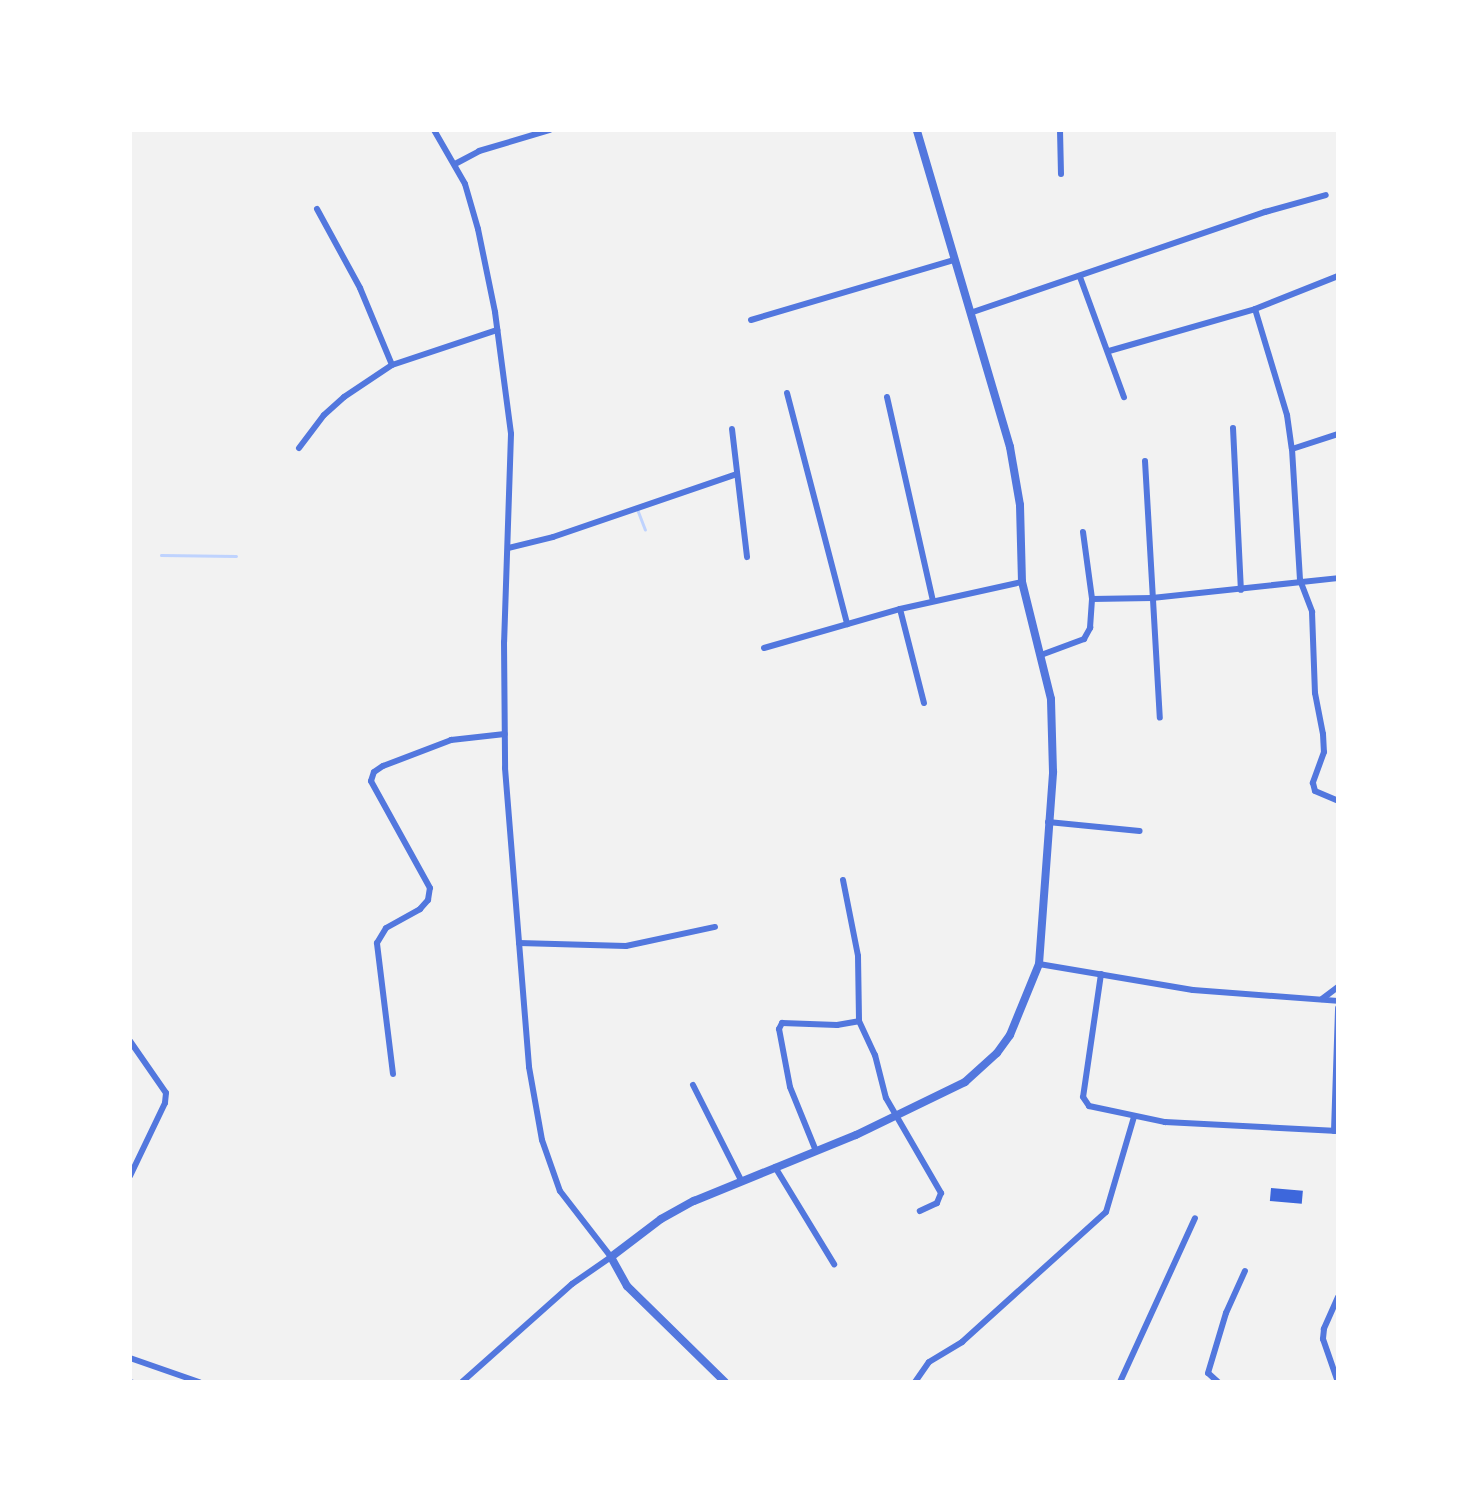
<!DOCTYPE html>
<html>
<head>
<meta charset="utf-8">
<style>
  body { margin:0 }
  #map { position:relative; width:1468px; height:1512px; overflow:hidden; background:#f2f2f2; font-family:"Exo 2",sans-serif }
  div>[style] { position:absolute }
  .stream>* { height:3px; margin:-1.5px; padding:0 1.5px; transform-origin:1.5px; border-radius:1.5px; background:#bfd3fe }
  .building>* { inset:0; background:#3d67dc; transform-origin:0 0 }
  .minor>* { height:6px; margin:-3px; padding:0 3px; transform-origin:3px; border-radius:3px; background:#5277de }
  .tertiary>* { height:8px; margin:-4px; padding:0 4px; transform-origin:4px; border-radius:4px; background:#5277de }
  .rail>* { height:3px; margin:-1.5px; padding:0 1.5px; transform-origin:1.5px; border-radius:1.5px; background:#7290e2 }
  span { translate:-50% -50%; white-space:nowrap; text-align:center; line-height:1.15; -webkit-text-stroke:6px #fff; paint-order:stroke }
  .frame { position:absolute; inset:0; border:132px solid #fff; pointer-events:none }
</style>
</head>
<body>
<div id="map">
  <div class="stream">
    <i style="left:637px;top:509px;width:22px;rotate:69deg"></i>
    <i style="left:161px;top:555px;width:75px;rotate:0.8deg"></i>
  </div>
  <div class="building">
    <i style="left:1271px;top:1188px;width:32px;height:13px;rotate:5deg"></i>
  </div>
  <div class="minor">
    <i style="left:434px;top:130px;width:62px;rotate:60.1deg"></i>
    <i style="left:465px;top:184px;width:47px;rotate:73.9deg"></i>
    <i style="left:478px;top:229px;width:85px;rotate:78.4deg"></i>
    <i style="left:495px;top:312px;width:123px;rotate:82.5deg"></i>
    <i style="left:511px;top:434px;width:208px;rotate:91.9deg"></i>
    <i style="left:504px;top:642px;width:126px;rotate:89.5deg"></i>
    <i style="left:505px;top:768px;width:300px;rotate:85.4deg"></i>
    <i style="left:529px;top:1067px;width:74px;rotate:79.9deg"></i>
    <i style="left:542px;top:1140px;width:54px;rotate:70.6deg"></i>
    <i style="left:560px;top:1191px;width:83px;rotate:52.3deg"></i>
    <i style="left:611px;top:1257px;width:47px;rotate:145.3deg"></i>
    <i style="left:572px;top:1284px;width:147px;rotate:138.3deg"></i>
    <i style="left:1060px;top:130px;width:44px;rotate:88.7deg"></i>
    <i style="left:455px;top:164px;width:27px;rotate:-28deg"></i>
    <i style="left:479px;top:151px;width:74px;rotate:-16.5deg"></i>
    <i style="left:317px;top:209px;width:90px;rotate:61.4deg"></i>
    <i style="left:360px;top:288px;width:83px;rotate:67.4deg"></i>
    <i style="left:1080px;top:277px;width:128px;rotate:69.9deg"></i>
    <i style="left:1255px;top:309px;width:111px;rotate:73.2deg"></i>
    <i style="left:1287px;top:415px;width:34px;rotate:82deg"></i>
    <i style="left:1292px;top:449px;width:131px;rotate:86.5deg"></i>
    <i style="left:1300px;top:580px;width:34px;rotate:69deg"></i>
    <i style="left:1312px;top:612px;width:81px;rotate:87.9deg"></i>
    <i style="left:1315px;top:693px;width:42px;rotate:79deg"></i>
    <i style="left:1323px;top:734px;width:18px;rotate:87deg"></i>
    <i style="left:1324px;top:752px;width:33px;rotate:110deg"></i>
    <i style="left:1313px;top:783px;width:8px;rotate:76deg"></i>
    <i style="left:1315px;top:791px;width:25px;rotate:23deg"></i>
    <i style="left:970px;top:313px;width:312px;rotate:-18.9deg"></i>
    <i style="left:1265px;top:212px;width:63px;rotate:-15.6deg"></i>
    <i style="left:751px;top:320px;width:212px;rotate:-16.5deg"></i>
    <i style="left:1109px;top:351px;width:152px;rotate:-16deg"></i>
    <i style="left:1255px;top:309px;width:89px;rotate:-21.7deg"></i>
    <i style="left:787px;top:393px;width:239px;rotate:75.4deg"></i>
    <i style="left:887px;top:397px;width:209px;rotate:77.3deg"></i>
    <i style="left:1233px;top:428px;width:162px;rotate:87.2deg"></i>
    <i style="left:732px;top:429px;width:129px;rotate:83.3deg"></i>
    <i style="left:299px;top:448px;width:41px;rotate:-52.9deg"></i>
    <i style="left:324px;top:415px;width:27px;rotate:-42deg"></i>
    <i style="left:344px;top:397px;width:58px;rotate:-33.7deg"></i>
    <i style="left:392px;top:365px;width:111px;rotate:-18.4deg"></i>
    <i style="left:1292px;top:449px;width:48px;rotate:-18.1deg"></i>
    <i style="left:1145px;top:461px;width:257px;rotate:86.7deg"></i>
    <i style="left:1083px;top:532px;width:68px;rotate:82.3deg"></i>
    <i style="left:508px;top:548px;width:46px;rotate:-13.7deg"></i>
    <i style="left:553px;top:537px;width:194px;rotate:-18.9deg"></i>
    <i style="left:900px;top:609px;width:97px;rotate:75.7deg"></i>
    <i style="left:764px;top:648px;width:141px;rotate:-16deg"></i>
    <i style="left:900px;top:609px;width:125px;rotate:-12.5deg"></i>
    <i style="left:1041px;top:655px;width:46px;rotate:-20.4deg"></i>
    <i style="left:1084px;top:639px;width:13px;rotate:-61deg"></i>
    <i style="left:1090px;top:628px;width:29px;rotate:-86deg"></i>
    <i style="left:1092px;top:599px;width:60px;rotate:-1deg"></i>
    <i style="left:1152px;top:598px;width:187px;rotate:-6.1deg"></i>
    <i style="left:1048px;top:822px;width:92px;rotate:5.6deg"></i>
    <i style="left:843px;top:880px;width:77px;rotate:78.8deg"></i>
    <i style="left:858px;top:956px;width:65px;rotate:89.1deg"></i>
    <i style="left:859px;top:1021px;width:38px;rotate:65deg"></i>
    <i style="left:875px;top:1055px;width:44px;rotate:75.7deg"></i>
    <i style="left:886px;top:1098px;width:110px;rotate:59.9deg"></i>
    <i style="left:941px;top:1193px;width:11px;rotate:112deg"></i>
    <i style="left:937px;top:1203px;width:19px;rotate:155deg"></i>
    <i style="left:519px;top:943px;width:107px;rotate:1.6deg"></i>
    <i style="left:626px;top:946px;width:91px;rotate:-12.1deg"></i>
    <i style="left:1039px;top:964px;width:156px;rotate:9.6deg"></i>
    <i style="left:1193px;top:990px;width:145px;rotate:4.3deg"></i>
    <i style="left:1101px;top:974px;width:124px;rotate:98.3deg"></i>
    <i style="left:1083px;top:1097px;width:11px;rotate:56deg"></i>
    <i style="left:1089px;top:1106px;width:78px;rotate:11.9deg"></i>
    <i style="left:1165px;top:1122px;width:173px;rotate:3deg"></i>
    <i style="left:1322px;top:999px;width:20px;rotate:-37deg"></i>
    <i style="left:130px;top:1041px;width:63px;rotate:55.3deg"></i>
    <i style="left:166px;top:1093px;width:10px;rotate:96deg"></i>
    <i style="left:165px;top:1103px;width:81px;rotate:115.6deg"></i>
    <i style="left:393px;top:1074px;width:132px;rotate:-97deg"></i>
    <i style="left:377px;top:943px;width:17px;rotate:-59deg"></i>
    <i style="left:386px;top:928px;width:39px;rotate:-29deg"></i>
    <i style="left:420px;top:909px;width:12px;rotate:-48deg"></i>
    <i style="left:428px;top:900px;width:12px;rotate:-81deg"></i>
    <i style="left:430px;top:888px;width:122px;rotate:-118.9deg"></i>
    <i style="left:371px;top:781px;width:9px;rotate:-72deg"></i>
    <i style="left:374px;top:772px;width:11px;rotate:-34deg"></i>
    <i style="left:383px;top:766px;width:73px;rotate:-20.9deg"></i>
    <i style="left:451px;top:740px;width:54px;rotate:-6.3deg"></i>
    <i style="left:693px;top:1085px;width:106px;rotate:63.2deg"></i>
    <i style="left:1334px;top:1131px;width:123px;rotate:-88.1deg"></i>
    <i style="left:816px;top:1151px;width:69px;rotate:-112.1deg"></i>
    <i style="left:790px;top:1087px;width:59px;rotate:-100.7deg"></i>
    <i style="left:779px;top:1029px;width:7px;rotate:-63deg"></i>
    <i style="left:782px;top:1023px;width:55px;rotate:2.1deg"></i>
    <i style="left:837px;top:1025px;width:22px;rotate:-10deg"></i>
    <i style="left:775px;top:1167px;width:114px;rotate:58.7deg"></i>
    <i style="left:1338px;top:1297px;width:35px;rotate:114deg"></i>
    <i style="left:1324px;top:1329px;width:10px;rotate:96deg"></i>
    <i style="left:1323px;top:1339px;width:46px;rotate:70.8deg"></i>
    <i style="left:130px;top:1358px;width:73px;rotate:19.2deg"></i>
    <i style="left:915px;top:1382px;width:24px;rotate:-55deg"></i>
    <i style="left:929px;top:1362px;width:39px;rotate:-31deg"></i>
    <i style="left:962px;top:1342px;width:194px;rotate:-42.1deg"></i>
    <i style="left:1106px;top:1212px;width:99px;rotate:-73.6deg"></i>
    <i style="left:1120px;top:1382px;width:180px;rotate:-65.4deg"></i>
    <i style="left:1218px;top:1382px;width:13px;rotate:-138deg"></i>
    <i style="left:1208px;top:1373px;width:63px;rotate:-73.3deg"></i>
    <i style="left:1226px;top:1313px;width:46px;rotate:-65.7deg"></i>
  </div>
  <div class="tertiary">
    <i style="left:725px;top:1382px;width:137px;rotate:-135.6deg"></i>
    <i style="left:627px;top:1286px;width:33px;rotate:-119deg"></i>
    <i style="left:611px;top:1257px;width:63px;rotate:-37.2deg"></i>
    <i style="left:661px;top:1219px;width:38px;rotate:-29deg"></i>
    <i style="left:694px;top:1201px;width:175px;rotate:-22.2deg"></i>
    <i style="left:856px;top:1135px;width:121px;rotate:-25.9deg"></i>
    <i style="left:965px;top:1082px;width:43px;rotate:-42.2deg"></i>
    <i style="left:997px;top:1053px;width:22px;rotate:-54deg"></i>
    <i style="left:1010px;top:1035px;width:77px;rotate:-67.8deg"></i>
    <i style="left:1039px;top:964px;width:193px;rotate:-85.8deg"></i>
    <i style="left:1053px;top:772px;width:73px;rotate:-91.6deg"></i>
    <i style="left:1051px;top:699px;width:121px;rotate:-103.9deg"></i>
    <i style="left:1022px;top:582px;width:77px;rotate:-91.5deg"></i>
    <i style="left:1020px;top:505px;width:59px;rotate:-99.8deg"></i>
    <i style="left:1010px;top:447px;width:330px;rotate:-106.4deg"></i>
  </div>
  <div class="rail">
    <i style="left:130px;top:1380px;width:6px;rotate:18deg"></i>
  </div>
  <div class="frame"></div>
</div>
</body>
</html>
